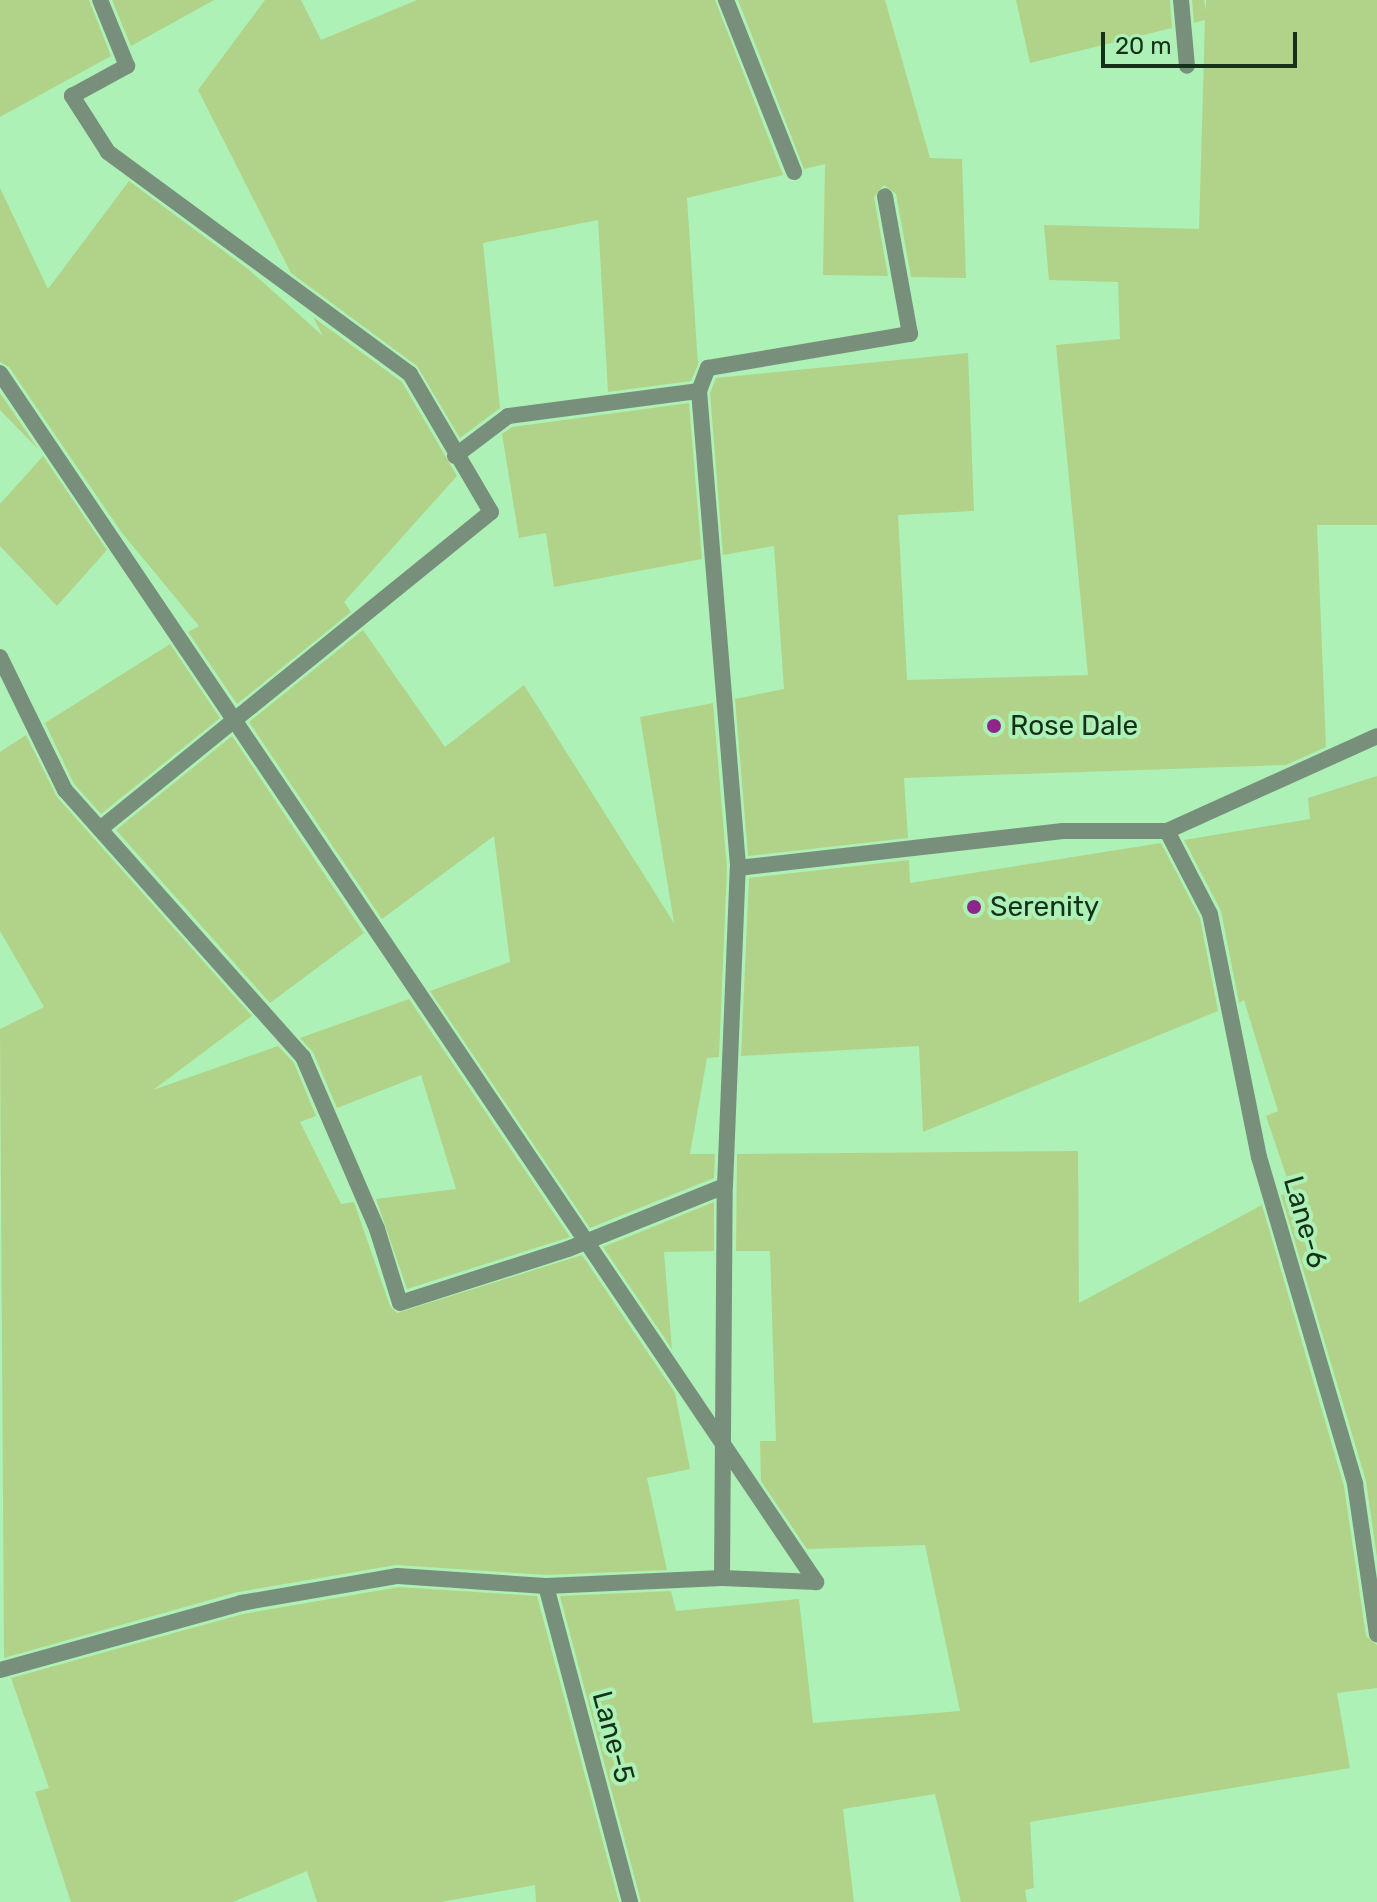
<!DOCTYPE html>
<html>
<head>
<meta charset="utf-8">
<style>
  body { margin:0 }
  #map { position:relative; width:1377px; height:1902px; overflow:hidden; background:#adf1b7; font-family:Rubik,sans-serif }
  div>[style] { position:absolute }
  .building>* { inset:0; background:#b1d389 }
  .minor>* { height:16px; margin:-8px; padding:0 8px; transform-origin:8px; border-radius:8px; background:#78907b }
  .dots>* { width:22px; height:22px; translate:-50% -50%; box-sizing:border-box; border:4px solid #adf1b7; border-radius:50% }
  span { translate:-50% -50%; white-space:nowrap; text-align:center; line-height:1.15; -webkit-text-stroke:8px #adf1b7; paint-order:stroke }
  .poi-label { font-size:28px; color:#15311a }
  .left { translate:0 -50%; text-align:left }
  .street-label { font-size:28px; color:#15311a }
  .scale { position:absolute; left:1101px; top:32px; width:196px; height:36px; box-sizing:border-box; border:4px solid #15311a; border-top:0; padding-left:10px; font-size:24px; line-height:28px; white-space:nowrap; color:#15311a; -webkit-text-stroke:6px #adf1b7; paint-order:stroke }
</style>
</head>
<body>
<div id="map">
  <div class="building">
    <i style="clip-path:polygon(0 0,89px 0,111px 56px,0 117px)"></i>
    <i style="clip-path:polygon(112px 0,214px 0,131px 46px)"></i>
    <i style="clip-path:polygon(265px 0,301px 0,321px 40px,417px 0,715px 0,783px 175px,687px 198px,698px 365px,691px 381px,608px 392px,598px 220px,483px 243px,500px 408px,460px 438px,417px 366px,291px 273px,198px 90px)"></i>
    <i style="clip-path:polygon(738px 0,885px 0,930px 158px,962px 159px,966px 278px,911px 277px,896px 194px,884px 185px,874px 197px,888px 276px,823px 275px,825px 164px,804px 169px)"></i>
    <i style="clip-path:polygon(1016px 0,1170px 0,1172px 28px,1030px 63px)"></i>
    <i style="clip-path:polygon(1192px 0,1204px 0,1206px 11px,1206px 0,1377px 0,1377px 525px,1317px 525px,1326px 747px,1286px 765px,904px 778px,908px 838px,748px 856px,735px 699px,784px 689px,774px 546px,723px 555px,710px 393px,716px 378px,968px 353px,974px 511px,898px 515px,907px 680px,1088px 675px,1056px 345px,1120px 339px,1118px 282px,1049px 280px,1044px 225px,1199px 229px,1205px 20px,1194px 23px)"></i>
    <i style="clip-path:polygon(129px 181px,248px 269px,323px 336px,313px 317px,402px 382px,457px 476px,344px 602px,351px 612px,237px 704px,188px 632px,199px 626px,122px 533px,9px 367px,0 362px,0 188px,48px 289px)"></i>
    <i style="clip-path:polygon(0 393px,39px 450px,0 410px)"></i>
    <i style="clip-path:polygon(689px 403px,702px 559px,554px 587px,546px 533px,519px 538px,502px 434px,512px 427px)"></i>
    <i style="clip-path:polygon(43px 456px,107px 550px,57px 606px,0 546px,0 504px)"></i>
    <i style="clip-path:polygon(363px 630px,445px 747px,524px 685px,674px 923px,640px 717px,713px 703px,727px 868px,719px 1057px,707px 1058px,690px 1154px,715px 1154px,714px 1178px,590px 1228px,430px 991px,510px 962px,494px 836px,382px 919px,249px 722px)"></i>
    <i style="clip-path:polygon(170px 644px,220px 718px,101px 814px,74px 784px,45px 723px)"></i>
    <i style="clip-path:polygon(26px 735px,57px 797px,252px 1016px,153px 1090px,278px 1046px,294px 1063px,316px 1116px,300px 1122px,341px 1204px,354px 1202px,390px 1306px,397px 1313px,582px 1255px,675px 1393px,690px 1469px,647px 1478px,667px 1570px,546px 1575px,396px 1565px,238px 1592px,4px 1658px,0 1029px,44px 1007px,0 931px,0 752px)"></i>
    <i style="clip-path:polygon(232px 736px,364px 933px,270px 1003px,116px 830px)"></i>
    <i style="clip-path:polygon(1377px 776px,1377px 1558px,1366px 1481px,1281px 1195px,1291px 1190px,1266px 1116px,1278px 1111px,1244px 1000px,1239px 1003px,1221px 911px,1184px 840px,1310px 819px,1308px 798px)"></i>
    <i style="clip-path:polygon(1161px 843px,1200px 918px,1218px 1011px,923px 1132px,919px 1046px,741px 1056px,749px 878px,909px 860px,910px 883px)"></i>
    <i style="clip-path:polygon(409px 999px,570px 1237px,407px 1289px,376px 1199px,456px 1189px,421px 1075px,337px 1108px,313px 1052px,300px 1038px)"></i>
    <i style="clip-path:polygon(1078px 1151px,1079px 1303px,1262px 1205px,1344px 1486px,1366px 1636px,1377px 1645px,1377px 1688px,1337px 1693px,1350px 1768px,1030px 1822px,1034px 1888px,1025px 1890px,1027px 1902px,961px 1902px,935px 1794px,843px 1809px,854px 1902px,641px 1902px,560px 1596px,671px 1591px,676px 1611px,799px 1599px,813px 1723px,960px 1711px,925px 1545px,807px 1549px,761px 1481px,760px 1441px,776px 1441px,770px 1251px,736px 1251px,737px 1154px)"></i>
    <i style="clip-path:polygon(714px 1202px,714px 1251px,664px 1252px,672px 1349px,603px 1247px)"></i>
    <i style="clip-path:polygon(399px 1587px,537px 1596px,619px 1902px,536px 1902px,535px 1885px,441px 1902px,317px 1902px,307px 1871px,233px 1902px,71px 1902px,35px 1792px,49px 1788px,11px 1678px,243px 1614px)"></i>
  </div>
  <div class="minor">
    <i style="left:726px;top:0;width:185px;rotate:68.4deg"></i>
    <i style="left:1181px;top:0;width:66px;rotate:84.8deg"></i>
    <i style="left:0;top:373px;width:1459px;rotate:55.98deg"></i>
    <i style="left:816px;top:1582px;width:94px;rotate:-177.6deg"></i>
    <i style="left:699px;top:391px;width:479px;rotate:85.3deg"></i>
    <i style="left:455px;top:456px;width:66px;rotate:-37deg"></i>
    <i style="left:508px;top:416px;width:193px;rotate:-7.5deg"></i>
    <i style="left:699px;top:391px;width:25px;rotate:-69deg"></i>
    <i style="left:708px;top:368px;width:205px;rotate:-9.6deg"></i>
    <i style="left:910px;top:334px;width:140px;rotate:-100.3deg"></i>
    <i style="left:0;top:657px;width:148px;rotate:64deg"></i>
    <i style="left:65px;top:790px;width:358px;rotate:48.3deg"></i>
    <i style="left:303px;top:1057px;width:187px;rotate:66.7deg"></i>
    <i style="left:377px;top:1229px;width:77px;rotate:72.7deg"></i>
    <i style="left:400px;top:1303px;width:176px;rotate:-17.8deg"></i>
    <i style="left:568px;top:1249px;width:169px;rotate:-21.9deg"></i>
    <i style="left:100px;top:829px;width:503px;rotate:-39.03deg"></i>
    <i style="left:491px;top:512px;width:160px;rotate:-120.4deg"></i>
    <i style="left:410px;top:374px;width:375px;rotate:-143.7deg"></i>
    <i style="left:108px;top:152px;width:67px;rotate:-122.7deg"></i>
    <i style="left:72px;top:96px;width:63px;rotate:-28.6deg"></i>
    <i style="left:127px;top:66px;width:71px;rotate:-112.2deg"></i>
    <i style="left:1167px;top:831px;width:93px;rotate:62.6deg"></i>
    <i style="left:1210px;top:914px;width:248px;rotate:78.6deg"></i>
    <i style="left:1259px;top:1157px;width:341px;rotate:73.6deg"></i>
    <i style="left:1355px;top:1484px;width:152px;rotate:81.7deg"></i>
    <i style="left:546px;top:1586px;width:327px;rotate:75.1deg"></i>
    <i style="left:0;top:1670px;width:250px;rotate:-15.5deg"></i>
    <i style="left:241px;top:1603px;width:159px;rotate:-9.8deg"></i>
    <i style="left:398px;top:1576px;width:148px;rotate:3.9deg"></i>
    <i style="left:546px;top:1586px;width:176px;rotate:-2.6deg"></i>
    <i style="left:722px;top:1578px;width:392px;rotate:-89.6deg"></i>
    <i style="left:725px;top:1186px;width:318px;rotate:-87.7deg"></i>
    <i style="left:738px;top:868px;width:327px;rotate:-6.5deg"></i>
    <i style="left:1063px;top:831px;width:104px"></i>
    <i style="left:1167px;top:831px;width:230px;rotate:-24.3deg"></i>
  </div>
  <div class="dots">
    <i style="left:994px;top:726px;background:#8d258b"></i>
    <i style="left:974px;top:907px;background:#8d258b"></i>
  </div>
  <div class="poi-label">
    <span class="left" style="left:1010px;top:726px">Rose Dale</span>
    <span class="left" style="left:990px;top:907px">Serenity</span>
  </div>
  <div class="street-label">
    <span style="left:1305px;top:1222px;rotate:74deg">Lane-6</span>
    <span style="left:613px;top:1737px;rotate:75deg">Lane-5</span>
  </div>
  <div class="scale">20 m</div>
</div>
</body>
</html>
